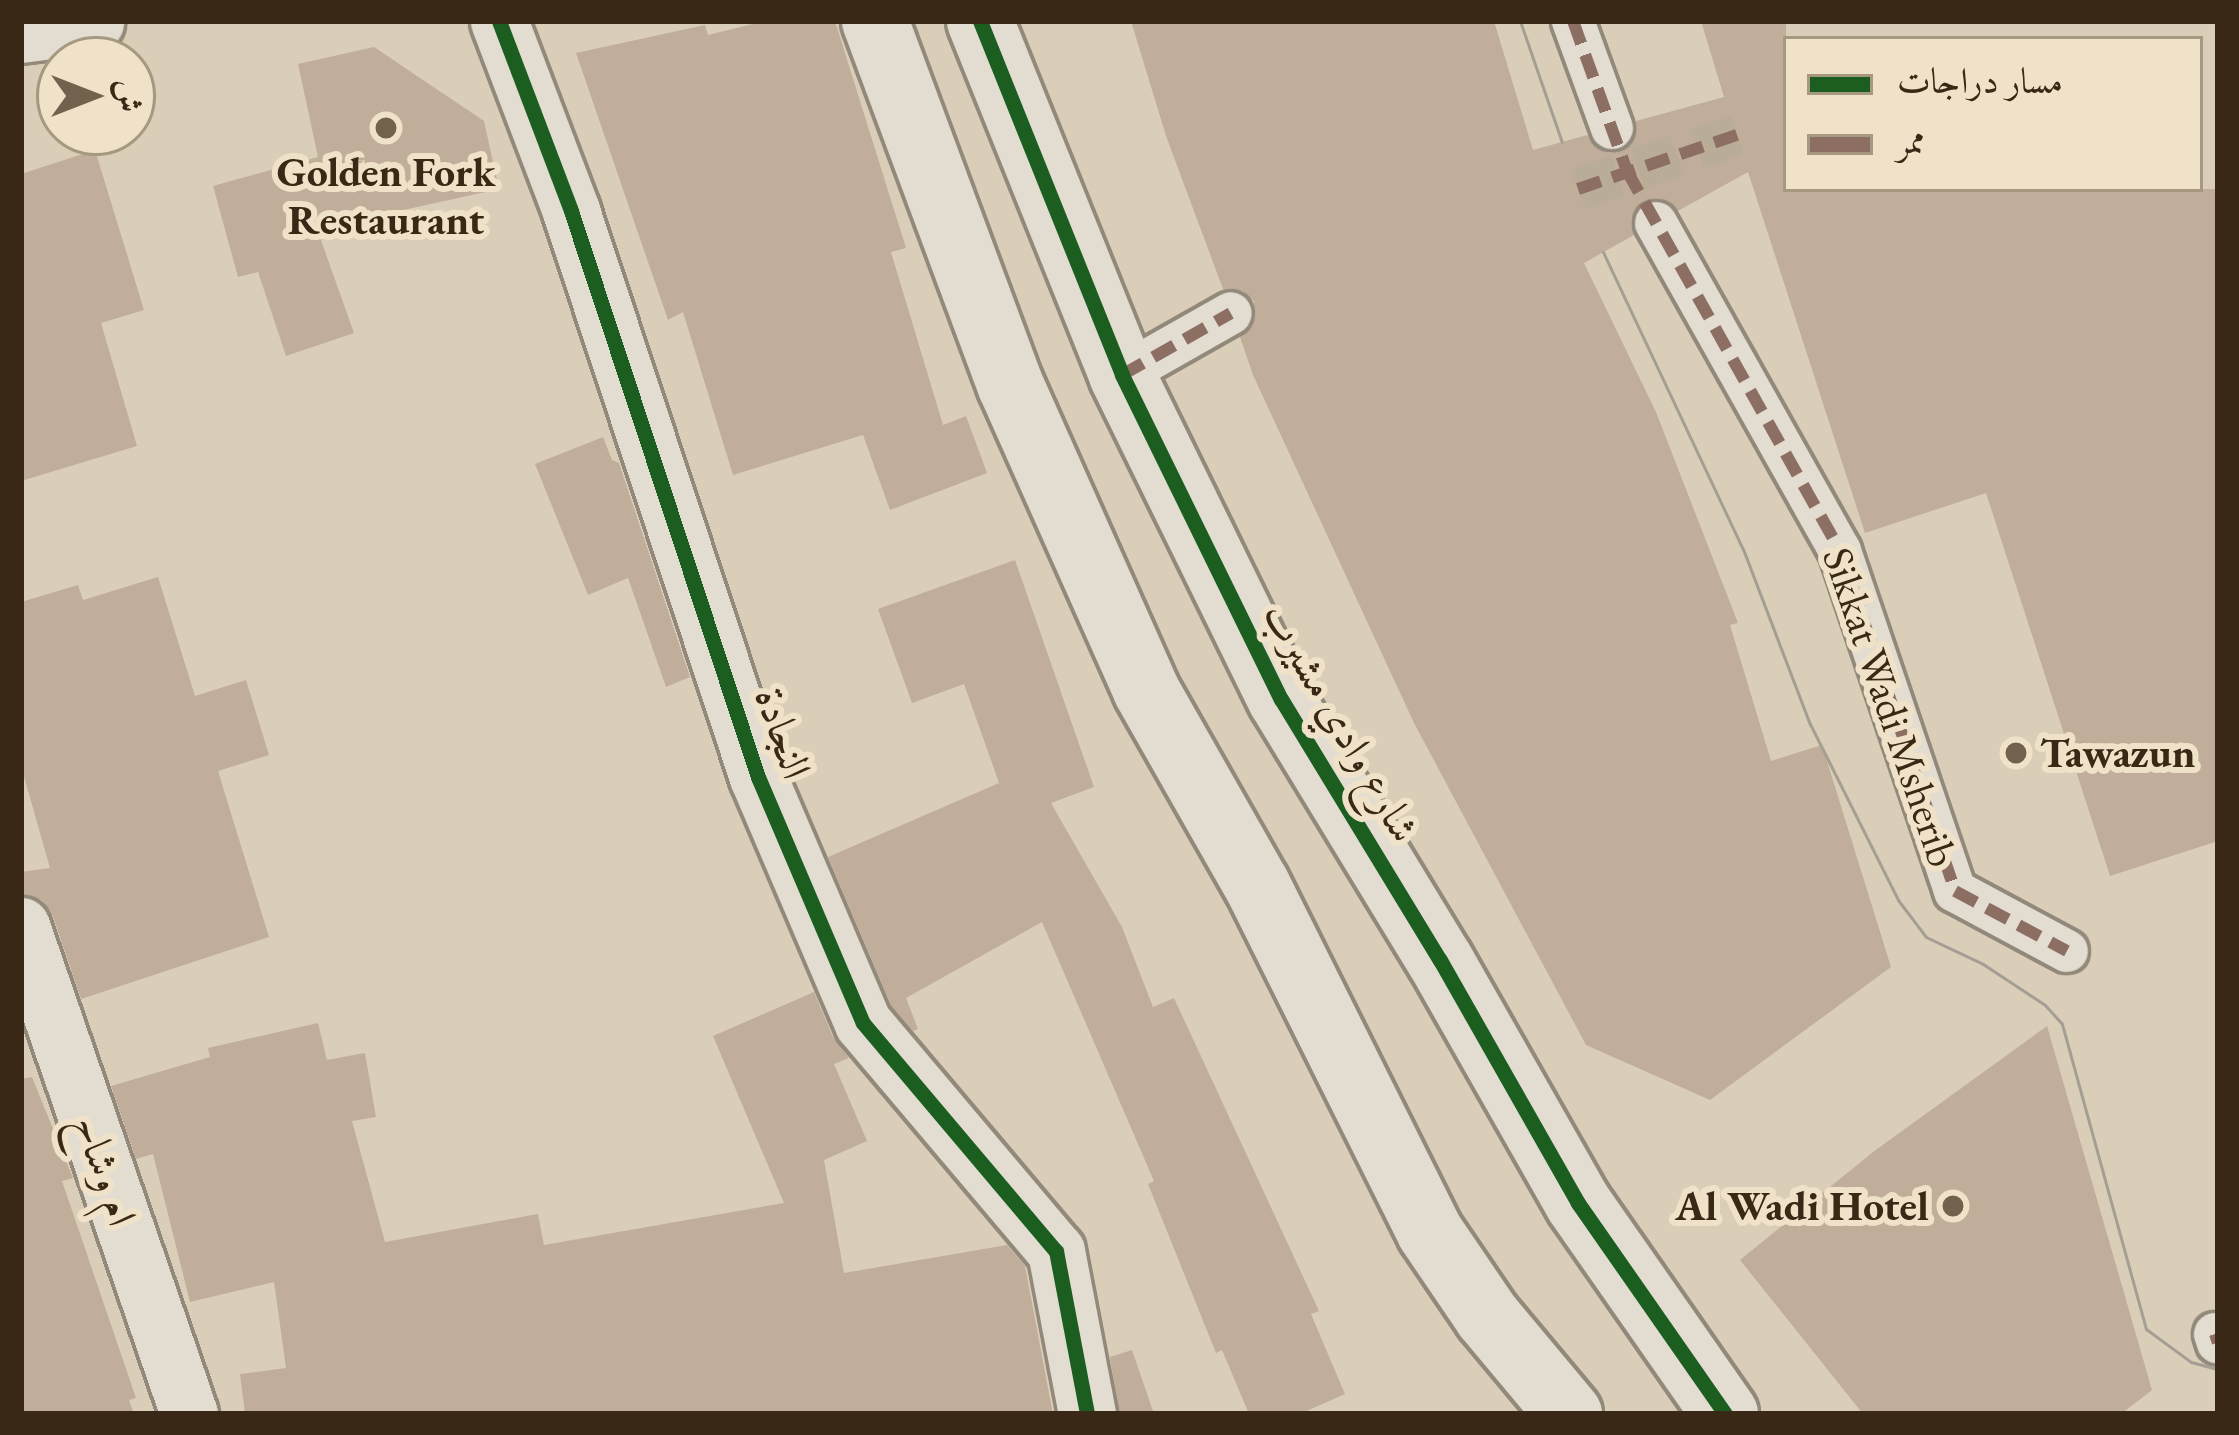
<!DOCTYPE html>
<html>
<head>
<meta charset="utf-8">
<style>
  body { margin:0 }
  #map { position:relative; width:2239px; height:1435px; overflow:hidden; background:#daceb8; font-family:"EB Garamond",Amiri,serif }
  div>[style] { position:absolute }
  .building>* { inset:0; background:#c0ae9b }
  .pedestrian-tunnel>* { height:42px; margin-top:-21px; transform-origin:0; background:repeating-linear-gradient(90deg,#baad97 0 42px,transparent 0 63px) }
  .roads { filter:drop-shadow(3px 0 #92897a) drop-shadow(-3px 0 #92897a) drop-shadow(0 3px #92897a) drop-shadow(0 -3px #92897a) }
  .pedestrian>* { height:42px; margin:-21px; padding:0 21px; transform-origin:21px; border-radius:21px; background:#e2dcd1 }
  .minor>* { height:57px; margin:-28.5px; padding:0 28.5px; transform-origin:28.5px; border-radius:28.5px; background:#e2dcd1 }
  .tertiary>* { height:66px; margin:-33px; padding:0 33px; transform-origin:33px; border-radius:33px; background:#e2dcd1 }
  .tram>* { height:3px; margin:-1.5px; padding:0 1.5px; transform-origin:1.5px; border-radius:1.5px; background:#a49e93 }
  .quiet>* { height:12px; margin-top:-6px; transform-origin:0; background:repeating-linear-gradient(90deg,#8d6e63 0 24px,transparent 0 36px) }
  .cycleway>* { height:15px; margin:-7.5px; padding:0 7.5px; transform-origin:7.5px; border-radius:7.5px; background:#1b5e20 }
  .dots>* { width:33px; height:33px; translate:-50% -50%; box-sizing:border-box; border:6px solid #f0e2c8; border-radius:50% }
  span { translate:-50% -50%; white-space:nowrap; text-align:center; line-height:1.15; -webkit-text-stroke:12px #f0e2c8; paint-order:stroke }
  .poi-label { font-size:42px; color:#392815; font-weight:700 }
  .left { translate:0 -50%; text-align:left }
  .right { translate:-100% -50%; text-align:right }
  .street-label { font-size:42px; color:#392815 }
  .frame { position:absolute; inset:0; border:24px solid #392815; pointer-events:none }
  .legend { position:absolute; left:1783px; top:36px; width:420px; height:156px; box-sizing:border-box; background:#f0e2c8; border:3px solid #a79880; margin:0; padding:15px 21px; list-style:none; font-size:36px; color:#392815 }
  .legend li { display:flex; align-items:center; gap:24px; height:60px }
  .legend b { width:60px; border:3px solid #a79880 }
  .north { position:absolute; left:36px; top:36px; width:120px; height:120px; box-sizing:border-box; background:#f0e2c8; border:3px solid #a79880; border-radius:50%; rotate:90deg; font-size:33px; font-weight:700; line-height:48px; text-align:center; color:#392815 }
  .north::after { content:''; display:block; margin:auto; width:42px; height:54px; background:#71624e; clip-path:polygon(50% 0,100% 100%,50% 72%,0 100%) }
</style>
</head>
<body>
<div id="map">
  <div class="building">
    <i style="clip-path:polygon(765px 21px,835px 21px,906px 248px,891px 252px,943px 425px,966px 416px,987px 473px,890px 510px,863px 435px,733px 475px,683px 312px,668px 320px,576px 53px,705px 25px,708px 35px)"></i>
    <i style="clip-path:polygon(1131px 21px,1494px 21px,1533px 150px,1587px 135px,1609px 153px,1631px 145px,1636px 121px,1724px 97px,1701px 21px,1786px 21px,1786px 189px,2218px 189px,2218px 841px,2110px 876px,1986px 493px,1865px 533px,1748px 172px,1678px 211px,1668px 201px,1645px 200px,1634px 211px,1634px 235px,1584px 263px,1656px 412px,1738px 623px,1730px 625px,1771px 761px,1822px 745px,1891px 967px,1710px 1100px,1586px 1045px,1414px 723px,1253px 375px,1240px 337px,1253px 325px,1254px 301px,1243px 291px,1223px 289px,1166px 136px)"></i>
    <i style="clip-path:polygon(374px 47px,484px 121px,499px 189px,317px 229px,354px 333px,286px 356px,258px 272px,238px 277px,213px 186px,318px 157px,298px 64px)"></i>
    <i style="clip-path:polygon(95px 150px,144px 310px,101px 323px,137px 446px,21px 481px,21px 174px)"></i>
    <i style="clip-path:polygon(603px 437px,612px 460px,619px 463px,690px 677px,666px 687px,628px 578px,588px 595px,535px 464px)"></i>
    <i style="clip-path:polygon(1015px 560px,1094px 787px,1051px 803px,1122px 927px,1153px 1007px,1174px 998px,1319px 1311px,1311px 1314px,1345px 1394px,1300px 1414px,1249px 1414px,1222px 1350px,1216px 1353px,1148px 1184px,1154px 1181px,1042px 922px,906px 998px,918px 1029px,913px 1031px,891px 1005px,828px 857px,999px 783px,964px 684px,912px 703px,878px 609px)"></i>
    <i style="clip-path:polygon(158px 577px,195px 696px,246px 680px,269px 755px,218px 771px,269px 937px,81px 999px,52px 914px,42px 900px,21px 894px,21px 872px,50px 868px,21px 766px,21px 602px,78px 585px,83px 600px)"></i>
    <i style="clip-path:polygon(814px 992px,833px 1037px,849px 1058px,834px 1064px,867px 1141px,824px 1160px,844px 1273px,1007px 1245px,1025px 1266px,1053px 1414px,245px 1414px,240px 1374px,286px 1368px,274px 1282px,190px 1302px,153px 1154px,136px 1159px,111px 1086px,210px 1057px,208px 1048px,318px 1023px,327px 1060px,365px 1053px,376px 1117px,352px 1121px,385px 1242px,538px 1214px,544px 1245px,784px 1203px,713px 1036px)"></i>
    <i style="clip-path:polygon(2047px 1026px,2152px 1390px,2121px 1414px,1863px 1414px,1740px 1260px,1873px 1152px)"></i>
    <i style="clip-path:polygon(32px 1077px,73px 1178px,62px 1181px,136px 1398px,129px 1400px,134px 1414px,21px 1414px,21px 1079px)"></i>
    <i style="clip-path:polygon(1132px 1350px,1154px 1414px,1119px 1414px,1110px 1357px)"></i>
  </div>
  <div class="pedestrian-tunnel">
    <i style="left:1578px;top:189px;width:168px;rotate:-18.8deg"></i>
  </div>
  <div class="roads">
    <div class="pedestrian">
      <i style="left:1573px;top:21px;width:114px;rotate:70deg"></i>
      <i style="left:1656px;top:223px;width:376px;rotate:60.7deg"></i>
      <i style="left:1840px;top:551px;width:359px;rotate:71.3deg"></i>
      <i style="left:1955px;top:891px;width:127px;rotate:28.2deg"></i>
      <i style="left:1122px;top:375px;width:125px;rotate:-29.6deg"></i>
      <i style="left:2215px;top:1334px;width:9px;rotate:72deg"></i>
    </div>
    <div class="minor">
      <i style="left:499px;top:21px;width:203px;rotate:69.2deg"></i>
      <i style="left:571px;top:211px;width:596px;rotate:71.72deg"></i>
      <i style="left:758px;top:777px;width:267px;rotate:66.9deg"></i>
      <i style="left:863px;top:1023px;width:299px;rotate:49.8deg"></i>
      <i style="left:1056px;top:1251px;width:166px;rotate:79.2deg"></i>
      <i style="left:21px;top:926px;width:516px;rotate:71deg"></i>
    </div>
    <div class="tertiary">
      <i style="left:875px;top:21px;width:387px;rotate:69.6deg"></i>
      <i style="left:1010px;top:384px;width:335px;rotate:66deg"></i>
      <i style="left:1146px;top:690px;width:224px;rotate:60.4deg"></i>
      <i style="left:1257px;top:885px;width:388px;rotate:63.5deg"></i>
      <i style="left:1430px;top:1232px;width:102px;rotate:55.8deg"></i>
      <i style="left:1487px;top:1316px;width:128px;rotate:50.1deg"></i>
      <i style="left:980px;top:21px;width:381px;rotate:68.1deg"></i>
      <i style="left:1122px;top:375px;width:361px;rotate:63.9deg"></i>
      <i style="left:1281px;top:699px;width:306px;rotate:58.7deg"></i>
      <i style="left:1440px;top:960px;width:279px;rotate:60.4deg"></i>
      <i style="left:1578px;top:1203px;width:257px;rotate:55.1deg"></i>
      <i style="left:21px;top:30px;width:71px;rotate:-7.3deg"></i>
    </div>
  </div>
  <div class="tram">
    <i style="left:1520px;top:21px;width:128px;rotate:70.9deg"></i>
    <i style="left:1603px;top:252px;width:328px;rotate:64.8deg"></i>
    <i style="left:1743px;top:549px;width:187px;rotate:69.1deg"></i>
    <i style="left:1810px;top:724px;width:197px;rotate:63.4deg"></i>
    <i style="left:1898px;top:900px;width:46px;rotate:52.9deg"></i>
    <i style="left:1926px;top:937px;width:63px;rotate:25.3deg"></i>
    <i style="left:1983px;top:964px;width:74px;rotate:33.5deg"></i>
    <i style="left:2045px;top:1005px;width:25px;rotate:48deg"></i>
    <i style="left:2062px;top:1024px;width:316px;rotate:74.6deg"></i>
    <i style="left:2146px;top:1329px;width:56px;rotate:36.3deg"></i>
    <i style="left:2191px;top:1362px;width:28px;rotate:15deg"></i>
  </div>
  <div class="quiet">
    <i style="left:1573px;top:21px;width:159px;rotate:70.2deg"></i>
    <i style="left:1627px;top:171px;width:436px;rotate:60.7deg"></i>
    <i style="left:1840px;top:551px;width:359px;rotate:71.3deg"></i>
    <i style="left:1955px;top:891px;width:127px;rotate:28.2deg"></i>
    <i style="left:1578px;top:189px;width:168px;rotate:-18.8deg"></i>
    <i style="left:1122px;top:375px;width:125px;rotate:-29.6deg"></i>
    <i style="left:2215px;top:1334px;width:9px;rotate:72deg"></i>
  </div>
  <div class="cycleway">
    <i style="left:499px;top:21px;width:203px;rotate:69.2deg"></i>
    <i style="left:571px;top:211px;width:596px;rotate:71.72deg"></i>
    <i style="left:758px;top:777px;width:267px;rotate:66.9deg"></i>
    <i style="left:863px;top:1023px;width:299px;rotate:49.8deg"></i>
    <i style="left:1056px;top:1251px;width:166px;rotate:79.2deg"></i>
    <i style="left:980px;top:21px;width:381px;rotate:68.1deg"></i>
    <i style="left:1122px;top:375px;width:361px;rotate:63.9deg"></i>
    <i style="left:1281px;top:699px;width:306px;rotate:58.7deg"></i>
    <i style="left:1440px;top:960px;width:279px;rotate:60.4deg"></i>
    <i style="left:1578px;top:1203px;width:257px;rotate:55.1deg"></i>
  </div>
  <div class="dots">
    <i style="left:386px;top:128px;background:#71624e"></i>
    <i style="left:2016px;top:753px;background:#71624e"></i>
    <i style="left:1953px;top:1206px;background:#71624e"></i>
  </div>
  <div class="poi-label">
    <span style="left:386px;top:196px">Golden Fork<br>Restaurant</span>
    <span class="left" style="left:2040px;top:753px">Tawazun</span>
    <span class="right" style="left:1929px;top:1206px">Al Wadi Hotel</span>
  </div>
  <div class="street-label">
    <span style="left:1890px;top:707px;rotate:71deg">Sikkat Wadi Msherib</span>
    <span style="left:1341px;top:722px;rotate:60deg">شارع وادي مشيرب</span>
    <span style="left:783px;top:733px;rotate:71deg">النجادة</span>
    <span style="left:105px;top:1170px;rotate:71deg">ام وشاح</span>
  </div>
  <div class="frame"></div>
  <ul class="legend">
  <li><b style="height:15px;background:#1b5e20"></b>مسار دراجات</li>
  <li><b style="height:15px;background:#8d6e63"></b>ممر</li>
  </ul>
  <div class="north">ش</div>
</div>
</body>
</html>
